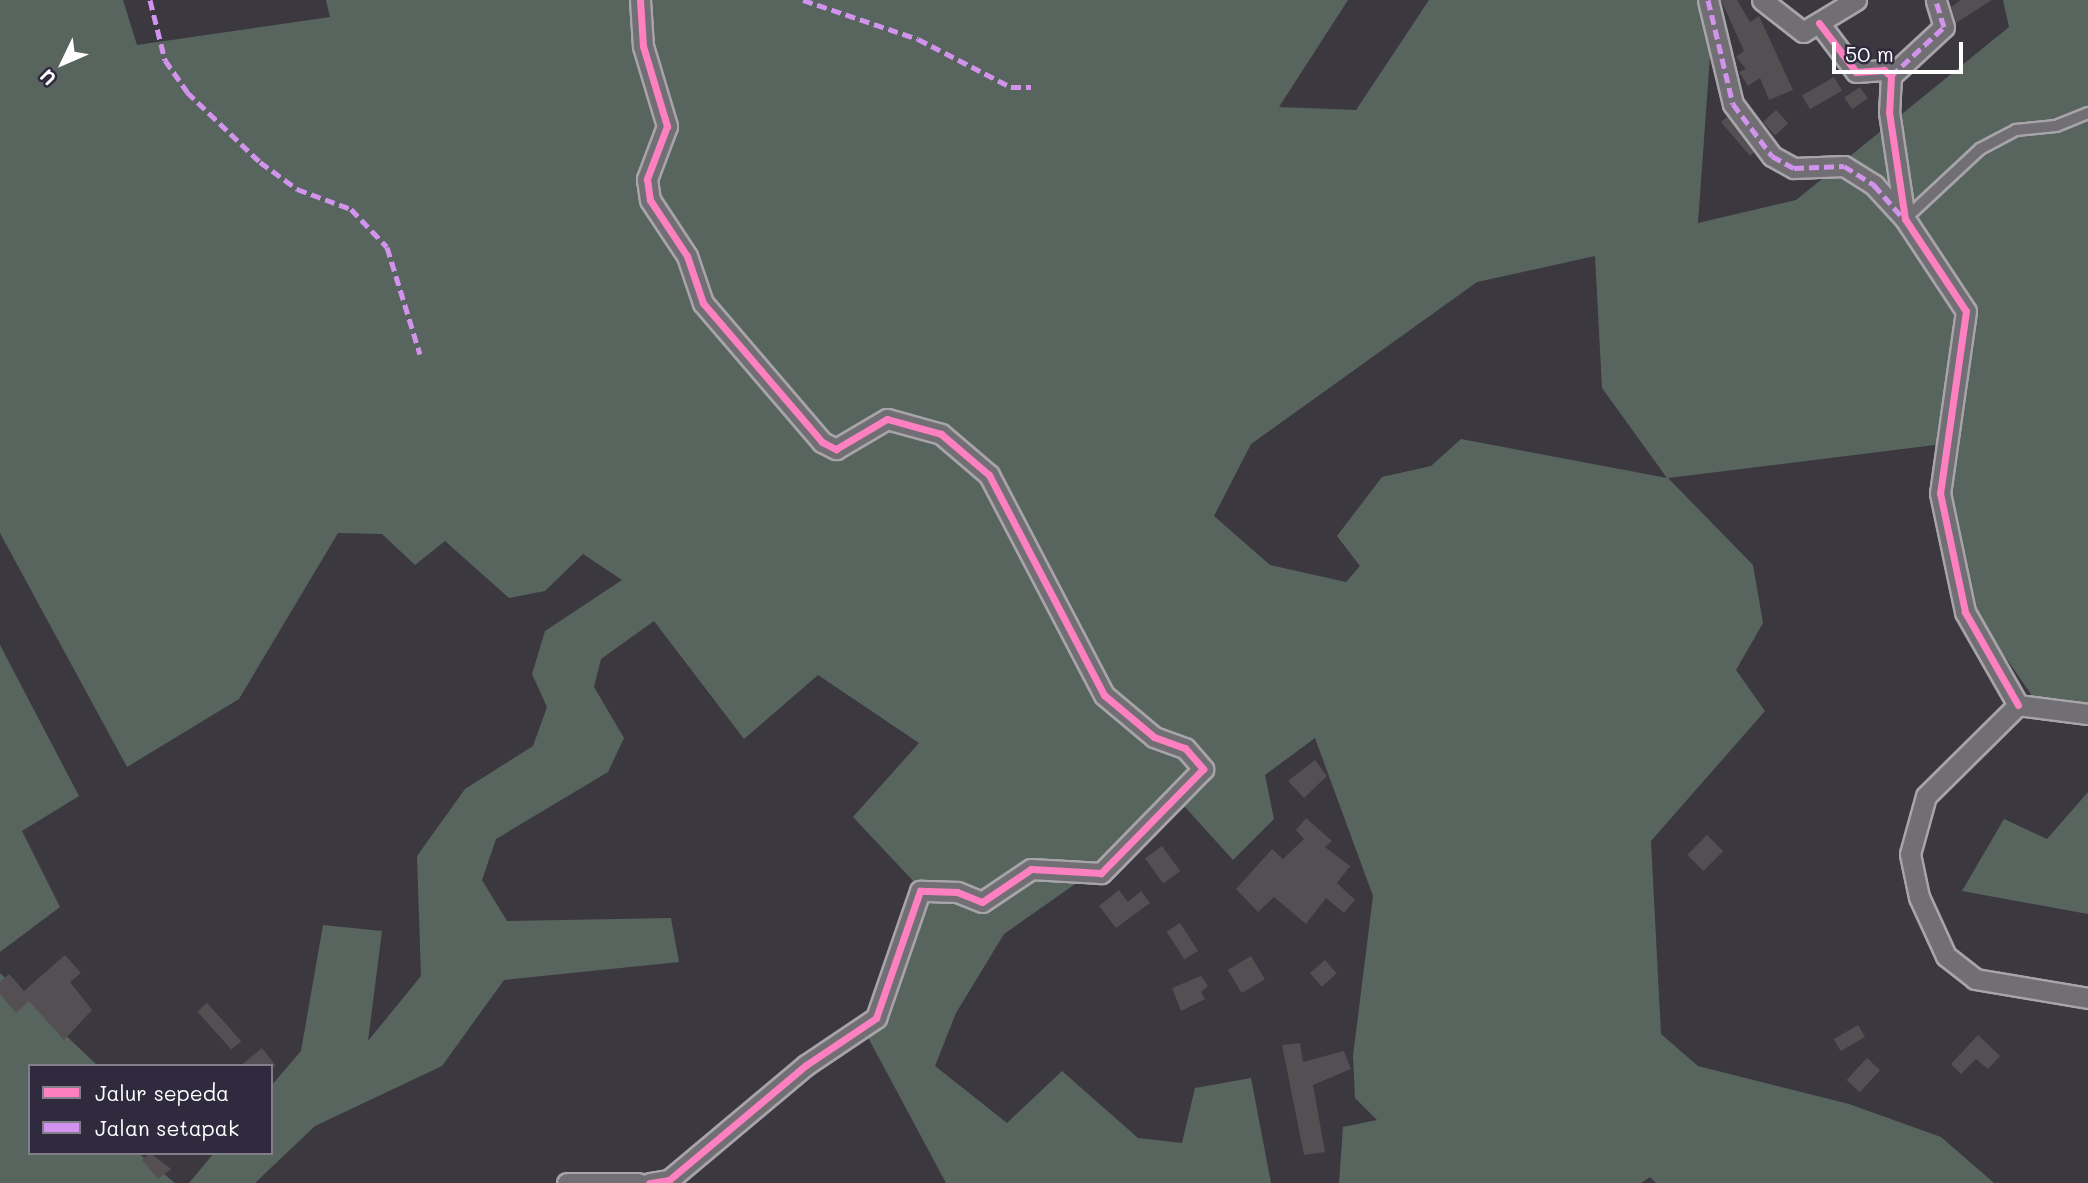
<!DOCTYPE html>
<html>
<head>
<meta charset="utf-8">
<style>
  body { margin:0 }
  #map { position:relative; width:2088px; height:1183px; overflow:hidden; background:#3c3840; font-family:Mali,sans-serif }
  div>[style] { position:absolute }
  .green>* { inset:0; background:#58655f }
  .building>* { inset:0; background:#544f52; transform-origin:0 0 }
  .roads { filter:drop-shadow(2px 0 #a7a5a9) drop-shadow(-2px 0 #a7a5a9) drop-shadow(0 2px #a7a5a9) drop-shadow(0 -2px #a7a5a9) }
  .service>* { height:10px; margin:-5px; padding:0 5px; transform-origin:5px; border-radius:5px; background:#716f74 }
  .minor>* { height:19px; margin:-9.5px; padding:0 9.5px; transform-origin:9.5px; border-radius:9.5px; background:#716f74 }
  .quiet>* { height:5px; margin-top:-2.5px; transform-origin:0; background:repeating-linear-gradient(90deg,#d193ec 0 10px,transparent 0 15px) }
  .cycleway>* { height:7px; margin:-3.5px; padding:0 3.5px; transform-origin:3.5px; border-radius:3.5px; background:#ff80c0 }
  span { translate:-50% -50%; white-space:nowrap; text-align:center; line-height:1.15; -webkit-text-stroke:5px #2f2a3d; paint-order:stroke }
  .legend { position:absolute; left:28px; top:1064px; width:245px; height:91px; box-sizing:border-box; background:#2f2a3d; border:2px solid #827f8b; margin:0; padding:9px 12px; list-style:none; font-size:21px; color:#fff }
  .legend li { display:flex; align-items:center; gap:14px; height:35px }
  .legend b { width:35px; border:2px solid #827f8b }
  .north { position:absolute; left:28px; top:28px; width:70px; height:70px; -webkit-text-stroke:5px #2f2a3d; paint-order:stroke; rotate:226deg; font-size:19px; font-weight:700; line-height:28px; text-align:center; color:#fff }
  .north::after { content:''; display:block; margin:auto; width:24px; height:32px; background:#fff; clip-path:polygon(50% 0,100% 100%,50% 72%,0 100%) }
  .scale { position:absolute; left:1832px; top:42px; width:131px; height:32px; box-sizing:border-box; border:4px solid #fff; border-top:0; padding-left:9px; font-size:21px; line-height:24px; white-space:nowrap; color:#fff; -webkit-text-stroke:5px #2f2a3d; paint-order:stroke }
</style>
</head>
<body>
<div id="map">
  <div class="green">
    <i style="clip-path:polygon(evenodd,0 0,123px 0,137px 45px,330px 17px,326px 0,1348px 0,1279px 107px,1356px 110px,1429px 0,1714px 0,1698px 223px,1796px 200px,2009px 27px,2003px 0,2088px 0,2088px 712px,2042px 710px,1972px 609px,1943px 444px,1668px 478px,1753px 565px,1763px 623px,1736px 670px,1765px 711px,1651px 841px,1661px 1034px,1698px 1066px,1849px 1104px,1941px 1137px,1994px 1183px,1656px 1183px,1650px 1177px,1641px 1183px,1339px 1183px,1343px 1127px,1377px 1120px,1355px 1098px,1353px 1056px,1373px 896px,1315px 738px,1265px 775px,1274px 819px,1233px 860px,1185px 807px,1004px 934px,956px 1013px,935px 1066px,1007px 1123px,1062px 1071px,1138px 1138px,1182px 1143px,1195px 1088px,1251px 1078px,1271px 1183px,946px 1183px,864px 1030px,916px 884px,853px 817px,919px 743px,818px 675px,744px 739px,654px 621px,601px 659px,594px 687px,624px 738px,608px 772px,496px 839px,482px 880px,507px 921px,671px 918px,679px 962px,504px 980px,442px 1066px,315px 1126px,255px 1183px,189px 1183px,214px 1153px,271px 1153px,271px 1086px,301px 1051px,323px 925px,382px 931px,368px 1041px,421px 976px,417px 856px,465px 789px,533px 746px,547px 707px,532px 674px,545px 631px,622px 580px,583px 554px,545px 591px,509px 598px,445px 541px,415px 565px,382px 534px,338px 533px,239px 699px,127px 767px,0 533px,0 0,1595px 256px,1602px 388px,1667px 478px,1461px 439px,1431px 466px,1382px 477px,1337px 536px,1360px 566px,1346px 582px,1270px 565px,1214px 516px,1251px 444px,1477px 282px,1595px 256px)"></i>
    <i style="clip-path:polygon(0 645px,79px 796px,22px 831px,60px 907px,0 952px)"></i>
    <i style="clip-path:polygon(2088px 792px,2088px 914px,1962px 891px,2004px 819px,2047px 839px)"></i>
    <i style="clip-path:polygon(0 973px,98px 1066px,30px 1066px,30px 1153px,138px 1153px,175px 1183px,0 1183px)"></i>
  </div>
  <div class="building">
    <i style="clip-path:polygon(1721px 0,1737px 0,1750px 22px,1759px 16px,1793px 90px,1769px 100px,1760px 78px,1748px 86px,1739px 72px,1746px 69px,1736px 57px,1744px 51px)"></i>
    <i style="clip-path:polygon(1961px 0,1992px 0,1956px 23px,1951px 7px)"></i>
    <i style="left:1834px;top:77px;width:16px;height:37px;rotate:60deg"></i>
    <i style="left:1860px;top:87px;width:14px;height:19px;rotate:56deg"></i>
    <i style="left:1776px;top:110px;width:18px;height:18px;rotate:47deg"></i>
    <i style="clip-path:polygon(1727px 117px,1754px 152px,1750px 156px,1721px 122px)"></i>
    <i style="clip-path:polygon(1315px 760px,1327px 776px,1304px 798px,1288px 781px)"></i>
    <i style="clip-path:polygon(1306px 818px,1332px 841px,1325px 847px,1350px 866px,1337px 883px,1355px 900px,1344px 913px,1326px 898px,1306px 924px,1274px 897px,1258px 912px,1236px 889px,1272px 849px,1283px 859px,1304px 839px,1296px 830px)"></i>
    <i style="left:1707px;top:835px;width:23px;height:28px;rotate:45deg"></i>
    <i style="left:1162px;top:846px;width:31px;height:21px;rotate:54deg"></i>
    <i style="clip-path:polygon(1119px 890px,1128px 902px,1141px 891px,1150px 903px,1116px 928px,1099px 906px)"></i>
    <i style="left:1180px;top:923px;width:33px;height:16px;rotate:57deg"></i>
    <i style="clip-path:polygon(65px 955px,81px 973px,70px 982px,92px 1010px,64px 1040px,29px 1001px,16px 1013px,0 994px,0 982px,9px 974px,24px 991px)"></i>
    <i style="left:1251px;top:956px;width:27px;height:27px;rotate:59deg"></i>
    <i style="left:1325px;top:960px;width:18px;height:20px;rotate:49deg"></i>
    <i style="clip-path:polygon(1201px 976px,1208px 986px,1201px 992px,1205px 999px,1181px 1011px,1172px 988px)"></i>
    <i style="left:207px;top:1003px;width:51px;height:13px;rotate:48deg"></i>
    <i style="left:1858px;top:1025px;width:14px;height:28px;rotate:60deg"></i>
    <i style="clip-path:polygon(1978px 1035px,2000px 1056px,1988px 1069px,1976px 1059px,1961px 1074px,1951px 1064px)"></i>
    <i style="clip-path:polygon(1300px 1043px,1303px 1062px,1344px 1051px,1351px 1069px,1313px 1085px,1325px 1152px,1304px 1155px,1282px 1045px)"></i>
    <i style="clip-path:polygon(262px 1048px,276px 1066px,240px 1066px)"></i>
    <i style="left:1867px;top:1058px;width:18px;height:30px;rotate:43deg"></i>
    <i style="clip-path:polygon(150px 1153px,171px 1169px,158px 1179px,142px 1160px)"></i>
  </div>
  <div class="roads">
    <div class="service">
      <i style="left:1905px;top:219px;width:103px;rotate:-43deg"></i>
      <i style="left:1980px;top:149px;width:41px;rotate:-27.8deg"></i>
      <i style="left:2016px;top:130px;width:40px;rotate:-5.7deg"></i>
      <i style="left:2056px;top:126px;width:35px;rotate:-22deg"></i>
    </div>
    <div class="minor">
      <i style="left:640px;top:0;width:46px;rotate:86.3deg"></i>
      <i style="left:643px;top:46px;width:84px;rotate:73.3deg"></i>
      <i style="left:667px;top:126px;width:57px;rotate:110.7deg"></i>
      <i style="left:647px;top:179px;width:21px;rotate:82deg"></i>
      <i style="left:650px;top:200px;width:67px;rotate:56.5deg"></i>
      <i style="left:687px;top:256px;width:50px;rotate:71.2deg"></i>
      <i style="left:703px;top:303px;width:183px;rotate:49.4deg"></i>
      <i style="left:822px;top:442px;width:16px;rotate:27deg"></i>
      <i style="left:836px;top:449px;width:59px;rotate:-30.5deg"></i>
      <i style="left:887px;top:419px;width:56px;rotate:15.5deg"></i>
      <i style="left:941px;top:434px;width:63px;rotate:40.5deg"></i>
      <i style="left:989px;top:475px;width:248px;rotate:62.4deg"></i>
      <i style="left:1104px;top:695px;width:65px;rotate:40deg"></i>
      <i style="left:1154px;top:737px;width:33px;rotate:20deg"></i>
      <i style="left:1185px;top:748px;width:28px;rotate:49deg"></i>
      <i style="left:1203px;top:769px;width:146px;rotate:134.4deg"></i>
      <i style="left:1101px;top:873px;width:70px;rotate:-176.7deg"></i>
      <i style="left:1031px;top:869px;width:59px;rotate:146deg"></i>
      <i style="left:982px;top:902px;width:27px;rotate:-158deg"></i>
      <i style="left:957px;top:892px;width:37px;rotate:-178deg"></i>
      <i style="left:920px;top:891px;width:134px;rotate:109.1deg"></i>
      <i style="left:876px;top:1018px;width:84px;rotate:146.1deg"></i>
      <i style="left:806px;top:1065px;width:179px;rotate:140deg"></i>
      <i style="left:669px;top:1180px;width:20px;rotate:171deg"></i>
      <i style="left:1708px;top:0;width:107px;rotate:76.5deg"></i>
      <i style="left:1733px;top:104px;width:65px;rotate:53.1deg"></i>
      <i style="left:1772px;top:156px;width:25px;rotate:29deg"></i>
      <i style="left:1794px;top:168px;width:50px;rotate:-2.3deg"></i>
      <i style="left:1844px;top:166px;width:36px;rotate:32deg"></i>
      <i style="left:1874px;top:185px;width:46px;rotate:47.6deg"></i>
      <i style="left:1762px;top:0;width:52px;rotate:38deg"></i>
      <i style="left:1803px;top:32px;width:62px;rotate:-31.1deg"></i>
      <i style="left:1819px;top:23px;width:61px;rotate:52.9deg"></i>
      <i style="left:1856px;top:72px;width:28px;rotate:-4deg"></i>
      <i style="left:1884px;top:70px;width:9px;rotate:41deg"></i>
      <i style="left:1891px;top:76px;width:36px;rotate:93deg"></i>
      <i style="left:1889px;top:112px;width:108px;rotate:81.5deg"></i>
      <i style="left:1905px;top:219px;width:110px;rotate:56.5deg"></i>
      <i style="left:1966px;top:311px;width:184px;rotate:98.1deg"></i>
      <i style="left:1940px;top:493px;width:122px;rotate:78.1deg"></i>
      <i style="left:1965px;top:612px;width:107px;rotate:60.3deg"></i>
      <i style="left:1891px;top:76px;width:72px;rotate:-42.8deg"></i>
      <i style="left:1944px;top:27px;width:28px;rotate:-107deg"></i>
      <i style="left:2088px;top:714px;width:71px;rotate:-172.7deg"></i>
      <i style="left:2018px;top:705px;width:129px;rotate:135.3deg"></i>
      <i style="left:1926px;top:796px;width:60px;rotate:105.4deg"></i>
      <i style="left:1910px;top:854px;width:44px;rotate:78.2deg"></i>
      <i style="left:1919px;top:897px;width:65px;rotate:65.4deg"></i>
      <i style="left:1946px;top:956px;width:37px;rotate:38deg"></i>
      <i style="left:1975px;top:979px;width:115px;rotate:9.5deg"></i>
      <i style="left:567px;top:1183px;width:71px"></i>
    </div>
  </div>
  <div class="quiet">
    <i style="left:150px;top:0;width:62px;rotate:76deg"></i>
    <i style="left:165px;top:60px;width:39px;rotate:55deg"></i>
    <i style="left:187px;top:92px;width:101px;rotate:43.8deg"></i>
    <i style="left:260px;top:162px;width:46px;rotate:36.1deg"></i>
    <i style="left:297px;top:189px;width:58px;rotate:20.3deg"></i>
    <i style="left:351px;top:209px;width:52px;rotate:46.5deg"></i>
    <i style="left:387px;top:247px;width:112px;rotate:72.9deg"></i>
    <i style="left:803px;top:0;width:121px;rotate:18.7deg"></i>
    <i style="left:918px;top:39px;width:105px;rotate:27.3deg"></i>
    <i style="left:1011px;top:87px;width:20px"></i>
    <i style="left:1708px;top:0;width:107px;rotate:76.5deg"></i>
    <i style="left:1733px;top:104px;width:65px;rotate:53.1deg"></i>
    <i style="left:1772px;top:156px;width:25px;rotate:29deg"></i>
    <i style="left:1794px;top:168px;width:50px;rotate:-2.3deg"></i>
    <i style="left:1844px;top:166px;width:36px;rotate:32deg"></i>
    <i style="left:1874px;top:185px;width:43px;rotate:48.8deg"></i>
    <i style="left:1891px;top:76px;width:72px;rotate:-42.8deg"></i>
    <i style="left:1944px;top:27px;width:28px;rotate:-107deg"></i>
  </div>
  <div class="cycleway">
    <i style="left:640px;top:0;width:46px;rotate:86.3deg"></i>
    <i style="left:643px;top:46px;width:84px;rotate:73.3deg"></i>
    <i style="left:667px;top:126px;width:57px;rotate:110.7deg"></i>
    <i style="left:647px;top:179px;width:21px;rotate:82deg"></i>
    <i style="left:650px;top:200px;width:67px;rotate:56.5deg"></i>
    <i style="left:687px;top:256px;width:50px;rotate:71.2deg"></i>
    <i style="left:703px;top:303px;width:183px;rotate:49.4deg"></i>
    <i style="left:822px;top:442px;width:16px;rotate:27deg"></i>
    <i style="left:836px;top:449px;width:59px;rotate:-30.5deg"></i>
    <i style="left:887px;top:419px;width:56px;rotate:15.5deg"></i>
    <i style="left:941px;top:434px;width:63px;rotate:40.5deg"></i>
    <i style="left:989px;top:475px;width:248px;rotate:62.4deg"></i>
    <i style="left:1104px;top:695px;width:65px;rotate:40deg"></i>
    <i style="left:1154px;top:737px;width:33px;rotate:20deg"></i>
    <i style="left:1185px;top:748px;width:28px;rotate:49deg"></i>
    <i style="left:1203px;top:769px;width:146px;rotate:134.4deg"></i>
    <i style="left:1101px;top:873px;width:70px;rotate:-176.7deg"></i>
    <i style="left:1031px;top:869px;width:59px;rotate:146deg"></i>
    <i style="left:982px;top:902px;width:27px;rotate:-158deg"></i>
    <i style="left:957px;top:892px;width:37px;rotate:-178deg"></i>
    <i style="left:920px;top:891px;width:134px;rotate:109.1deg"></i>
    <i style="left:876px;top:1018px;width:84px;rotate:146.1deg"></i>
    <i style="left:806px;top:1065px;width:179px;rotate:140deg"></i>
    <i style="left:669px;top:1180px;width:20px;rotate:171deg"></i>
    <i style="left:1819px;top:23px;width:61px;rotate:52.9deg"></i>
    <i style="left:1856px;top:72px;width:28px;rotate:-4deg"></i>
    <i style="left:1884px;top:70px;width:9px;rotate:41deg"></i>
    <i style="left:1891px;top:76px;width:36px;rotate:93deg"></i>
    <i style="left:1889px;top:112px;width:108px;rotate:81.5deg"></i>
    <i style="left:1905px;top:219px;width:110px;rotate:56.5deg"></i>
    <i style="left:1966px;top:311px;width:184px;rotate:98.1deg"></i>
    <i style="left:1940px;top:493px;width:122px;rotate:78.1deg"></i>
    <i style="left:1965px;top:612px;width:107px;rotate:60.3deg"></i>
  </div>
  <ul class="legend">
  <li><b style="height:9px;background:#ff80c0"></b>Jalur sepeda</li>
  <li><b style="height:9px;background:#d193ec"></b>Jalan setapak</li>
  </ul>
  <div class="north">U</div>
  <div class="scale">50 m</div>
</div>
</body>
</html>
